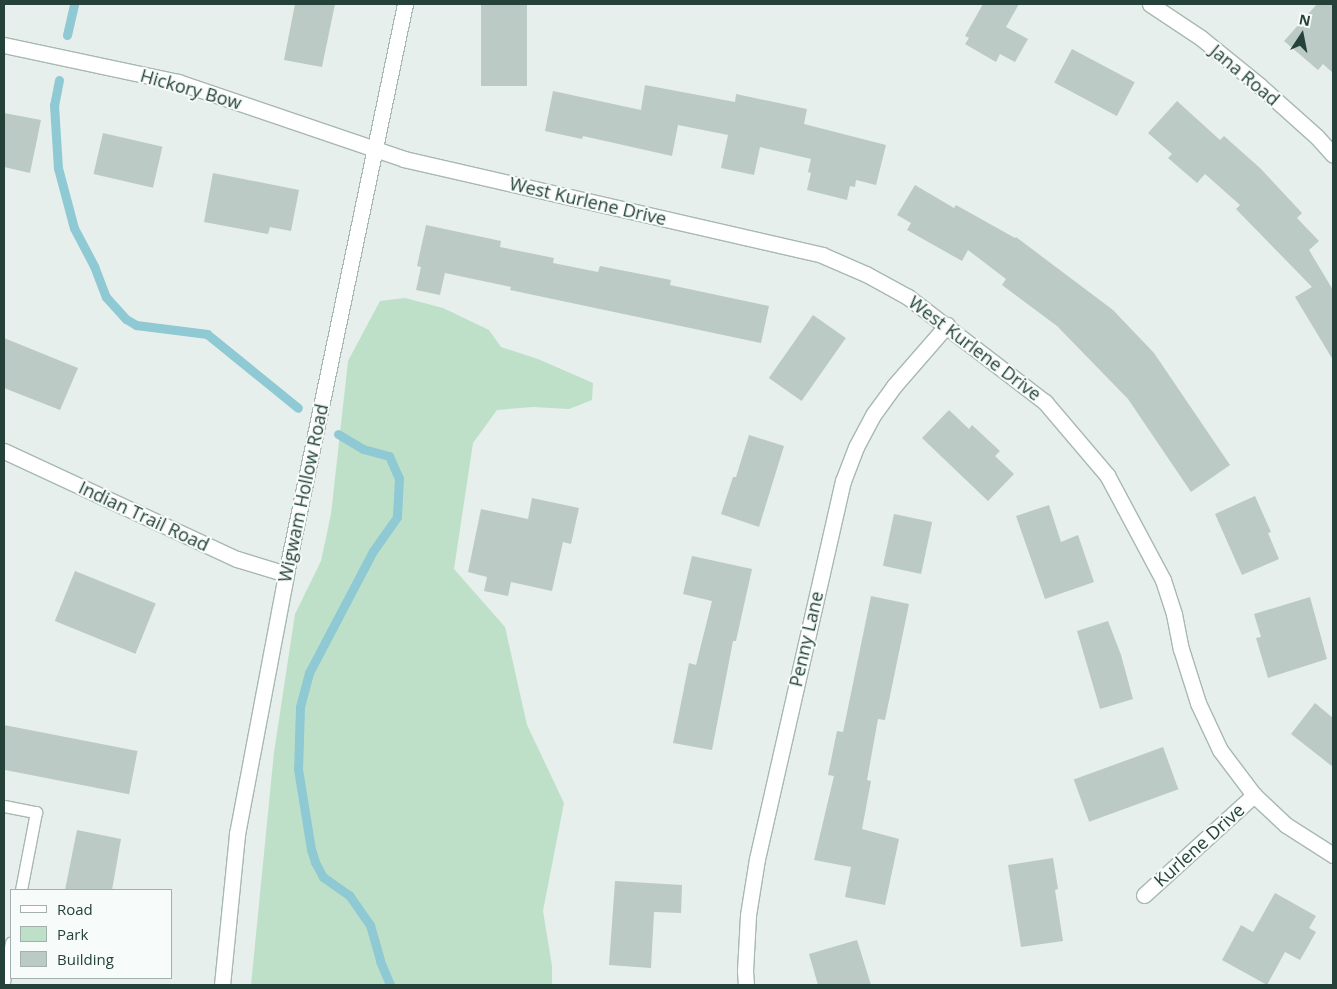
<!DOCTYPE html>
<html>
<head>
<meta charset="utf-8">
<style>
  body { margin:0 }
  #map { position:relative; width:1337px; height:989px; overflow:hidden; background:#e6efeb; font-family:"Open Sans",sans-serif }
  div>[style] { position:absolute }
  .green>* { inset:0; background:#bfe0c8 }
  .stream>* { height:9px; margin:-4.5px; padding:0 4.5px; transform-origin:4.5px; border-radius:4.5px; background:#8ec9d4 }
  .building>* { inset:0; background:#bbcac4; transform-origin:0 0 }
  .roads { filter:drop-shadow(1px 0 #a8b8b2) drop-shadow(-1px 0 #a8b8b2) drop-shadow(0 1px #a8b8b2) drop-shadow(0 -1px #a8b8b2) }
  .lane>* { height:11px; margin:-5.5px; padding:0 5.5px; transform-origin:5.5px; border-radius:5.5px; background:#fff }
  .street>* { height:15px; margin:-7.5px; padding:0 7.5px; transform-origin:7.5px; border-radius:7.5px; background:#fff }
  .secondary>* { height:15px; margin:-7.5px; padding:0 7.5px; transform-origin:7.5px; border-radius:7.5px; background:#fff }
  span { translate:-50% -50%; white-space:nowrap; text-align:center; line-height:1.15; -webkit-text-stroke:4px #f7fbf9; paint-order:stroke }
  .street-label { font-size:18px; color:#24423a }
  .frame { position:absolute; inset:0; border:5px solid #24423a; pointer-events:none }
  .legend { position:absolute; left:10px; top:889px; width:162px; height:90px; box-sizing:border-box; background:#f7fbf9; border:1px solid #a3b1ad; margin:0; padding:6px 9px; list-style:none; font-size:15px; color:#24423a }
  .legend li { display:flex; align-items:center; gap:10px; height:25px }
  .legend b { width:25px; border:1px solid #a3b1ad }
  .north { position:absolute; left:1277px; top:10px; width:50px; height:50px; -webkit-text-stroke:4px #f7fbf9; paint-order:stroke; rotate:11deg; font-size:14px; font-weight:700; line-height:20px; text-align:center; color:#24423a }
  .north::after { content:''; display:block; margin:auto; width:18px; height:22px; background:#24423a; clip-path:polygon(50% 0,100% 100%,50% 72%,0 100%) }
</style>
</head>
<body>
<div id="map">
  <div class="green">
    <i style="clip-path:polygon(405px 298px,443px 308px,489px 330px,501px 347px,538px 359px,593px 383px,592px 400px,569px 409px,533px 407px,497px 410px,473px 443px,454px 569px,505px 627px,527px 725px,564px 803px,543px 911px,552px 966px,552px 985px,251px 985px,274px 752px,295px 614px,321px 561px,331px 514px,348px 361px,380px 301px)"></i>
  </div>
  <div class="stream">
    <i style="left:67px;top:35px;width:32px;rotate:-77deg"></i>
    <i style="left:59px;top:80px;width:25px;rotate:101deg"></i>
    <i style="left:54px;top:105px;width:63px;rotate:86.4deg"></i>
    <i style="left:58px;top:168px;width:62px;rotate:75.1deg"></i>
    <i style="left:74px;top:228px;width:43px;rotate:62.2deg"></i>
    <i style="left:94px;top:266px;width:33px;rotate:69deg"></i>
    <i style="left:106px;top:297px;width:30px;rotate:48deg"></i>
    <i style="left:126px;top:319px;width:12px;rotate:31deg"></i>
    <i style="left:136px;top:325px;width:72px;rotate:7.2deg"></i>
    <i style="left:207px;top:334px;width:117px;rotate:39.1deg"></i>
    <i style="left:338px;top:434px;width:29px;rotate:31deg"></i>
    <i style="left:363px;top:449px;width:27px;rotate:15deg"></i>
    <i style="left:389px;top:456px;width:24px;rotate:66deg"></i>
    <i style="left:399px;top:478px;width:39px;rotate:93deg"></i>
    <i style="left:397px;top:517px;width:42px;rotate:125.2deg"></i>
    <i style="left:373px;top:551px;width:138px;rotate:117.7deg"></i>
    <i style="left:309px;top:673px;width:35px;rotate:105deg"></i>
    <i style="left:300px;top:707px;width:62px;rotate:91.8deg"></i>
    <i style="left:298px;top:769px;width:81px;rotate:80.8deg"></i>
    <i style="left:311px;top:849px;width:14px;rotate:73deg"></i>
    <i style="left:315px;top:862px;width:17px;rotate:62deg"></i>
    <i style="left:323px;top:877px;width:32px;rotate:35deg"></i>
    <i style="left:349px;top:895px;width:37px;rotate:55deg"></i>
    <i style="left:370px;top:925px;width:37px;rotate:74deg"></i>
    <i style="left:380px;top:961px;width:26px;rotate:67deg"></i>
  </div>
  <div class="building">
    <i style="clip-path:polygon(295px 4px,335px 4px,322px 67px,284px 60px)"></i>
    <i style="left:481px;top:4px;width:46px;height:82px"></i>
    <i style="clip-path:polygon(983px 4px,1019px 4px,1006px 27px,1028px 39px,1015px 62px,1000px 54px,996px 62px,965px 44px,969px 38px,965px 36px)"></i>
    <i style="clip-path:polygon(1317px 4px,1333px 4px,1333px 73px,1323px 64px,1318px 70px,1284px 41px)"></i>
    <i style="left:1072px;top:49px;width:71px;height:38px;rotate:28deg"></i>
    <i style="clip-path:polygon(645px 85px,735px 102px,736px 94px,807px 109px,804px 124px,886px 145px,876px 185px,856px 180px,855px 187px,850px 186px,847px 200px,807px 190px,811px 173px,808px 172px,811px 159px,760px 147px,754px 175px,721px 168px,728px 135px,678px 125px,672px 156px,583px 136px,582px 139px,545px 131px,553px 91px,641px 110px)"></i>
    <i style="clip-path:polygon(1177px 101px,1220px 140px,1224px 136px,1260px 168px,1302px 213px,1297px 218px,1319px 241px,1309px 250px,1333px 290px,1333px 360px,1295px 297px,1312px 287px,1236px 209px,1240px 205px,1205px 174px,1197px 183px,1168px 158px,1172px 154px,1148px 133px)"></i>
    <i style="clip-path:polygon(4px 113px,41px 120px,30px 173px,4px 167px)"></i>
    <i style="left:103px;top:133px;width:61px;height:42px;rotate:13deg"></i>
    <i style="clip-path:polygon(213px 173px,299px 190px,291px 231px,270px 227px,268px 234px,204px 222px)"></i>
    <i style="clip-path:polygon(915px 185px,954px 208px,956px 205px,1015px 238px,1016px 237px,1113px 310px,1154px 353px,1230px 465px,1191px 492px,1128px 399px,1057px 326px,1002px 285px,1006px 279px,968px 250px,962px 261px,907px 230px,911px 223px,897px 215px)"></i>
    <i style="clip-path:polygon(426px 225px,501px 241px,500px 247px,554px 258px,553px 263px,598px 272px,600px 266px,671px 280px,670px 285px,769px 306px,761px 343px,510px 290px,511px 287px,445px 273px,440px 295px,416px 290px,421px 267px,417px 266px)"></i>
    <i style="left:813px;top:315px;width:40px;height:77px;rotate:35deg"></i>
    <i style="clip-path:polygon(4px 338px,78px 368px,60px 410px,4px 388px)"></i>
    <i style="clip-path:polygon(949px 410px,969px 429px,972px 425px,1000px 451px,995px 456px,1014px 474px,988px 501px,922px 438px)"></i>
    <i style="clip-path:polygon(749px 435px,784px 446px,759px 527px,721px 514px,733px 477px,736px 477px)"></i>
    <i style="clip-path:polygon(1255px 496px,1271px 532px,1268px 533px,1279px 559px,1242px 575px,1215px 514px)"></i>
    <i style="clip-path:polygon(532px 498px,579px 508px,571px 544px,563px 542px,552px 591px,511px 582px,508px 596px,484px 591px,487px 577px,468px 572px,481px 509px,528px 519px)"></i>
    <i style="clip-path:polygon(1049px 505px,1061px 542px,1078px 535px,1094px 582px,1045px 599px,1016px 516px)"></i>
    <i style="left:894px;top:514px;width:39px;height:53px;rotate:12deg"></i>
    <i style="clip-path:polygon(692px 556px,752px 569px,736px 641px,733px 641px,712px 750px,673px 743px,689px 663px,696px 665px,712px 601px,683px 594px)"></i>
    <i style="left:75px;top:571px;width:87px;height:54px;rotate:22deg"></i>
    <i style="clip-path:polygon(871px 596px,909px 604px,885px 720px,878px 719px,867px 780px,871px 781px,862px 829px,899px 839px,885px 905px,845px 897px,851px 867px,814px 860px,834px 776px,828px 775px,837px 731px,843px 732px)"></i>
    <i style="clip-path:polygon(1310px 597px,1327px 659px,1268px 678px,1256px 638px,1261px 637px,1254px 614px)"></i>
    <i style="clip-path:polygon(1108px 621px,1121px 655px,1133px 699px,1100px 709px,1077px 631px)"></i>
    <i style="clip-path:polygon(1315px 703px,1333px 718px,1333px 767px,1291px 734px)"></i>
    <i style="left:4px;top:725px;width:136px;height:44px;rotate:11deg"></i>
    <i style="left:1163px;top:747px;width:45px;height:95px;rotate:70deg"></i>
    <i style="clip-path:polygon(77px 830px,121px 839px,112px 890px,65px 890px)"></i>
    <i style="clip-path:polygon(1053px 858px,1058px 889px,1055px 890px,1063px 941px,1021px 947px,1008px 865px)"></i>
    <i style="clip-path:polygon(615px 881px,682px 885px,681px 913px,654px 912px,651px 968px,609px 965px)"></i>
    <i style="clip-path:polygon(1275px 893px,1316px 916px,1309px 928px,1316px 932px,1300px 960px,1285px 952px,1267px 985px,1222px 960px,1241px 925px,1253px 932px)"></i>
    <i style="clip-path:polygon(857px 940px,871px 985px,818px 985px,809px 954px)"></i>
  </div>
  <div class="roads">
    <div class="lane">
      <i style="left:4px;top:806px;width:33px;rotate:11deg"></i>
      <i style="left:36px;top:812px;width:79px;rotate:100.9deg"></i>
      <i style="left:4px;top:982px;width:40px;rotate:-80deg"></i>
    </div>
    <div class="street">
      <i style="left:1150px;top:4px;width:61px;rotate:33.7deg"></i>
      <i style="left:1201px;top:38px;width:76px;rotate:39.1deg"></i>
      <i style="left:1260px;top:86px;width:76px;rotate:41.8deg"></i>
      <i style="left:1317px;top:137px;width:24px;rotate:48deg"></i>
      <i style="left:4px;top:45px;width:178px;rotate:12deg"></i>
      <i style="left:178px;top:82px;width:239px;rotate:18.8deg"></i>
      <i style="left:404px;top:159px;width:429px;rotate:12.9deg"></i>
      <i style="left:822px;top:255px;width:48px;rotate:23.4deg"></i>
      <i style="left:866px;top:274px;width:48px;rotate:28.7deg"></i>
      <i style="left:908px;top:297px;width:173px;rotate:37.5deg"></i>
      <i style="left:1045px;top:402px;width:96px;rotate:49.7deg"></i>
      <i style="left:1107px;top:475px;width:119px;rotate:61.9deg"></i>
      <i style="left:1163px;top:580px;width:36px;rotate:72deg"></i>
      <i style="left:1174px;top:614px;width:36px;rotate:79deg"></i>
      <i style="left:1181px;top:649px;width:57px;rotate:72.5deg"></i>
      <i style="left:1198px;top:703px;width:52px;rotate:64.9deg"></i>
      <i style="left:1220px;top:750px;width:56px;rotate:52.9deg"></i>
      <i style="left:1254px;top:795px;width:44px;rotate:43.2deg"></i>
      <i style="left:1286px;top:825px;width:56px;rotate:32.6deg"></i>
      <i style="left:4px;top:451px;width:257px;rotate:24.9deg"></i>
      <i style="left:237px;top:559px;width:51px;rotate:17deg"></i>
      <i style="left:1144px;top:895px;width:149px;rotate:-42.3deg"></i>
      <i style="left:746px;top:985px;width:14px;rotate:-94deg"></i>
      <i style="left:745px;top:971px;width:56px;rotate:-86.9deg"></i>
      <i style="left:748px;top:915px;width:57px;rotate:-80.9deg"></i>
      <i style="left:757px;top:859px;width:388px;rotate:-77.2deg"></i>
      <i style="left:843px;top:481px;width:36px;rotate:-69deg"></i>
      <i style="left:856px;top:447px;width:36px;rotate:-62deg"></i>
      <i style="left:873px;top:415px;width:36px;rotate:-54deg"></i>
      <i style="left:894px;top:386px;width:81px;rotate:-49deg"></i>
    </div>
    <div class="secondary">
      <i style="left:222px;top:985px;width:152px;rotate:-84.3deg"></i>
      <i style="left:237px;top:834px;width:265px;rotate:-79.3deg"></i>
      <i style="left:286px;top:574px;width:582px;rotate:-78.21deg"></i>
    </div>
  </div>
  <div class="street-label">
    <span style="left:1245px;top:75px;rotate:40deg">Jana Road</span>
    <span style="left:191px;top:89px;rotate:16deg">Hickory Bow</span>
    <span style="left:588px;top:201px;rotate:13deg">West Kurlene Drive</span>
    <span style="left:975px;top:348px;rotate:37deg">West Kurlene Drive</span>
    <span style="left:303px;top:493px;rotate:-78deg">Wigwam Hollow Road</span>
    <span style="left:144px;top:516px;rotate:25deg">Indian Trail Road</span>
    <span style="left:806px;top:639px;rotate:-77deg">Penny Lane</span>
    <span style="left:1199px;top:845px;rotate:-42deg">Kurlene Drive</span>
  </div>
  <div class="frame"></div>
  <ul class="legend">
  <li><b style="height:6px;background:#fff"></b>Road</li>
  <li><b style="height:14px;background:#bfe0c8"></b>Park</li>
  <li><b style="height:14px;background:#bbcac4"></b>Building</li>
  </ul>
  <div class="north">N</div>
</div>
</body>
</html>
